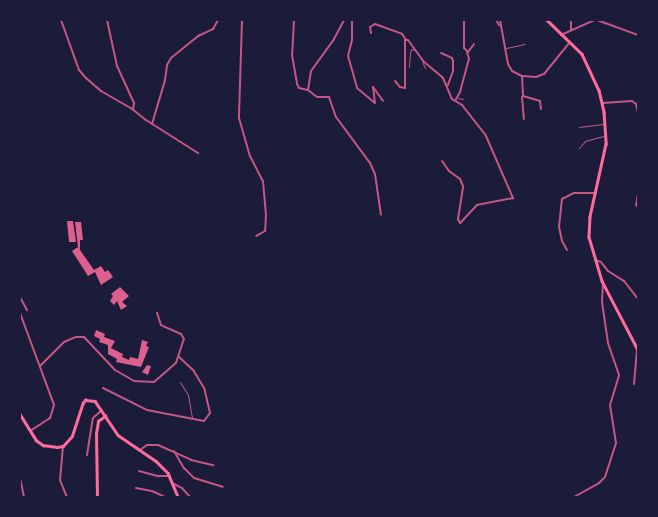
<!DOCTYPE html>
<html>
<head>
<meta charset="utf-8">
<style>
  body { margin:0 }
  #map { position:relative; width:658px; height:517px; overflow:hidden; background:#1b1b3a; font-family:Overpass,sans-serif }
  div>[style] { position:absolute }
  .building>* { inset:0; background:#dd5f8e }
  .service>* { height:1px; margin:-0.5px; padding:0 0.5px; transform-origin:0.5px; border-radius:0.5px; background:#c65784 }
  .minor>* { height:2px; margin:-1px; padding:0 1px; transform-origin:1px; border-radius:1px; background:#c65784 }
  .secondary>* { height:2.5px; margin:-1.25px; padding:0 1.25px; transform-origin:1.25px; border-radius:1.25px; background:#ff6b9d }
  span { translate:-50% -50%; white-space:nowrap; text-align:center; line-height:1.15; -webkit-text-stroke:5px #1b1b3a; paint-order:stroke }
  .frame { position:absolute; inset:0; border:21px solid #1b1b3a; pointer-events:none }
</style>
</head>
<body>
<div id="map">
  <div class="building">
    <i style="clip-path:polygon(67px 221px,73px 221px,76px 242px,69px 242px)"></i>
    <i style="clip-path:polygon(75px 222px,81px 222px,83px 240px,80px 240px,80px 250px,78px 247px)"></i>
    <i style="clip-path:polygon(78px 247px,94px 270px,101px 266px,105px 272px,108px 270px,113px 277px,101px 285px,95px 272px,88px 276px,72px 251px)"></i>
    <i style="clip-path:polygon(120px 287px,129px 296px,122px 302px,127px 306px,121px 310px,117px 301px,114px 305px,110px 301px,113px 296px,111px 294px)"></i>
    <i style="clip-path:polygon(96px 330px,105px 334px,104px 337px,115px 341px,111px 348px,123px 354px,122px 357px,129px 360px,130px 357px,138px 359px,142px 340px,148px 342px,146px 346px,149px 347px,141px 367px,116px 362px,117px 359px,108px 354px,108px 345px,99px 342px,100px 339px,94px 336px)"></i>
    <i style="clip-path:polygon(147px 365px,151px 366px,148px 375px,142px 372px)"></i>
  </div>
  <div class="service">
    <i style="left:506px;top:48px;width:19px;rotate:-12deg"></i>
    <i style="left:422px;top:61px;width:8px;rotate:67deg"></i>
    <i style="left:409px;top:67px;width:14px;rotate:-86deg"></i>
    <i style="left:410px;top:53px;width:4px;rotate:-76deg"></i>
    <i style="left:411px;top:49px;width:3px;rotate:18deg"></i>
    <i style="left:458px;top:98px;width:5px;rotate:11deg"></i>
    <i style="left:579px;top:127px;width:26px;rotate:-7deg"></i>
    <i style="left:579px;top:148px;width:9px;rotate:-49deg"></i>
    <i style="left:585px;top:141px;width:20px;rotate:-15deg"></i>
    <i style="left:180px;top:382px;width:15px;rotate:58deg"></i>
    <i style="left:188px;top:395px;width:23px;rotate:80deg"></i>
  </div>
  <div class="minor">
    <i style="left:61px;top:20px;width:53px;rotate:70.2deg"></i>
    <i style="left:79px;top:70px;width:11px;rotate:49deg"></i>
    <i style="left:86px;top:78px;width:20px;rotate:41deg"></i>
    <i style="left:101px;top:91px;width:34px;rotate:30deg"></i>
    <i style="left:131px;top:108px;width:19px;rotate:39deg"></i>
    <i style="left:146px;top:120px;width:62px;rotate:32.4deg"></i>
    <i style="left:107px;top:20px;width:47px;rotate:77.7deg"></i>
    <i style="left:117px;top:66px;width:41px;rotate:65.3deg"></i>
    <i style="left:134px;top:103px;width:7px;rotate:98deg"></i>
    <i style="left:242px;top:20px;width:98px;rotate:91.8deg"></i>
    <i style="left:239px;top:118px;width:40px;rotate:74deg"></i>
    <i style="left:250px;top:156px;width:28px;rotate:63deg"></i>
    <i style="left:263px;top:181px;width:33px;rotate:85deg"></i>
    <i style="left:266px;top:214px;width:17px;rotate:93deg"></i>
    <i style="left:265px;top:231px;width:10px;rotate:151deg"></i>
    <i style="left:294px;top:20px;width:35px;rotate:93deg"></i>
    <i style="left:292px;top:55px;width:29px;rotate:80deg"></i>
    <i style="left:297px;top:84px;width:4px;rotate:63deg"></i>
    <i style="left:299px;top:88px;width:9px;rotate:13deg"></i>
    <i style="left:308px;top:90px;width:11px;rotate:38deg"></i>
    <i style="left:317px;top:97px;width:12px"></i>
    <i style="left:329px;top:97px;width:21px;rotate:71deg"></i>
    <i style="left:336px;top:117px;width:57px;rotate:53.5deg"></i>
    <i style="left:370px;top:163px;width:12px;rotate:66deg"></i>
    <i style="left:375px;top:174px;width:41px;rotate:81.7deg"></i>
    <i style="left:352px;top:20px;width:20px;rotate:90deg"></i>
    <i style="left:352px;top:40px;width:16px;rotate:104deg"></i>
    <i style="left:348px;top:56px;width:33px;rotate:74deg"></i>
    <i style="left:357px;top:88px;width:23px;rotate:40deg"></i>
    <i style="left:375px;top:103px;width:16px;rotate:-97deg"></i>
    <i style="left:373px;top:87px;width:17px;rotate:54deg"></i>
    <i style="left:464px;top:20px;width:28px;rotate:90deg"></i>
    <i style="left:464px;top:48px;width:6px;rotate:45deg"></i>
    <i style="left:468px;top:52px;width:10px;rotate:-53deg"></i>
    <i style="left:496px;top:20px;width:6px;rotate:59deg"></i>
    <i style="left:500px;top:20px;width:45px;rotate:79.7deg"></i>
    <i style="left:508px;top:64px;width:8px;rotate:60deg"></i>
    <i style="left:512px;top:71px;width:11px;rotate:27deg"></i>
    <i style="left:522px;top:76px;width:14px;rotate:4deg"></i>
    <i style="left:536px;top:77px;width:9px;rotate:-21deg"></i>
    <i style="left:544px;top:74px;width:41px;rotate:-50.9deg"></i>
    <i style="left:571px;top:20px;width:10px;rotate:90deg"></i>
    <i style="left:597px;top:20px;width:44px;rotate:20.1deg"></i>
    <i style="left:371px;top:33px;width:6px;rotate:-99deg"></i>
    <i style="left:370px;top:27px;width:6px;rotate:-31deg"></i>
    <i style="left:375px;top:24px;width:29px;rotate:20deg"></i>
    <i style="left:402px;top:34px;width:7px;rotate:56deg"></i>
    <i style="left:561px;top:35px;width:37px;rotate:-24deg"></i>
    <i style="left:441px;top:53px;width:12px;rotate:24deg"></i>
    <i style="left:452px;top:58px;width:3px;rotate:72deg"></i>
    <i style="left:453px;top:61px;width:10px;rotate:90deg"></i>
    <i style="left:453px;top:71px;width:15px;rotate:110deg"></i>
    <i style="left:522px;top:76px;width:20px;rotate:87deg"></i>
    <i style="left:523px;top:96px;width:18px;rotate:16deg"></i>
    <i style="left:540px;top:101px;width:8px;rotate:83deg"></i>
    <i style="left:395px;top:81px;width:8px;rotate:50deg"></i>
    <i style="left:400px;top:87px;width:5px;rotate:11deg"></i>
    <i style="left:405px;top:88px;width:48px;rotate:-90deg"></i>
    <i style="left:405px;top:40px;width:3px"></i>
    <i style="left:408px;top:40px;width:26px;rotate:54deg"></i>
    <i style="left:423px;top:61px;width:26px;rotate:40deg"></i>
    <i style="left:443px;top:78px;width:23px;rotate:67deg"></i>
    <i style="left:452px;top:99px;width:12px;rotate:31deg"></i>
    <i style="left:462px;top:105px;width:39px;rotate:52deg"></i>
    <i style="left:486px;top:136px;width:68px;rotate:66.5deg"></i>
    <i style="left:513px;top:198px;width:37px;rotate:169deg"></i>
    <i style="left:477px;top:205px;width:25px;rotate:133deg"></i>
    <i style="left:460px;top:223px;width:4px;rotate:-117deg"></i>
    <i style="left:458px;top:219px;width:33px;rotate:-81deg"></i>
    <i style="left:463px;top:186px;width:8px;rotate:-113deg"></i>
    <i style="left:460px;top:179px;width:14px;rotate:-144deg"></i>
    <i style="left:449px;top:171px;width:12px;rotate:-125deg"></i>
    <i style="left:308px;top:90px;width:19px;rotate:-81deg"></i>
    <i style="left:311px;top:71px;width:39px;rotate:-54deg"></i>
    <i style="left:334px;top:39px;width:21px;rotate:-62deg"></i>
    <i style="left:522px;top:97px;width:22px;rotate:85deg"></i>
    <i style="left:455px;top:101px;width:10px;rotate:-61deg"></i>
    <i style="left:460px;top:92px;width:34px;rotate:-75deg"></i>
    <i style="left:469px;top:59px;width:7px;rotate:-106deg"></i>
    <i style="left:603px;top:103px;width:29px;rotate:-4deg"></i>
    <i style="left:632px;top:101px;width:5px;rotate:37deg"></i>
    <i style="left:636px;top:104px;width:9px;rotate:77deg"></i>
    <i style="left:152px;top:124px;width:46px;rotate:-73.5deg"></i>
    <i style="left:165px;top:80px;width:15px;rotate:-82deg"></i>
    <i style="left:167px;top:65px;width:8px;rotate:-60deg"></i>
    <i style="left:171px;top:58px;width:35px;rotate:-39deg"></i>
    <i style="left:198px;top:36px;width:17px;rotate:-25deg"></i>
    <i style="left:213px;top:29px;width:10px;rotate:-61deg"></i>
    <i style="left:638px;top:194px;width:11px;rotate:100deg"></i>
    <i style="left:636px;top:205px;width:3px;rotate:45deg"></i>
    <i style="left:567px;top:250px;width:10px;rotate:-119deg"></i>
    <i style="left:562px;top:241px;width:14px;rotate:-102deg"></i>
    <i style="left:559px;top:227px;width:28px;rotate:-84deg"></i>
    <i style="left:562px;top:199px;width:13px;rotate:-27deg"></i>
    <i style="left:574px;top:193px;width:22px"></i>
    <i style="left:595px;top:260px;width:6px;rotate:18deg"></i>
    <i style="left:601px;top:262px;width:11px;rotate:52deg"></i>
    <i style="left:608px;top:271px;width:19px;rotate:32deg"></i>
    <i style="left:624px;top:281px;width:23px;rotate:52deg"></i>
    <i style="left:20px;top:297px;width:15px;rotate:62deg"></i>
    <i style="left:20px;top:313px;width:98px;rotate:69.7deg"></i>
    <i style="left:54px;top:405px;width:14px;rotate:107deg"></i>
    <i style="left:50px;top:418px;width:24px;rotate:147deg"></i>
    <i style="left:637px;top:354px;width:5px;rotate:79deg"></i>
    <i style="left:40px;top:366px;width:34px;rotate:-45deg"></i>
    <i style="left:64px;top:342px;width:13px;rotate:-23deg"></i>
    <i style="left:76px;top:337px;width:8px"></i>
    <i style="left:84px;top:337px;width:45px;rotate:46.8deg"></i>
    <i style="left:115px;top:370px;width:22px;rotate:30deg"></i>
    <i style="left:134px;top:381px;width:20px;rotate:3deg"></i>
    <i style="left:154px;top:382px;width:29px;rotate:-41deg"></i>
    <i style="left:176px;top:363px;width:25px;rotate:-72deg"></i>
    <i style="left:184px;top:339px;width:6px;rotate:-121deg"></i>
    <i style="left:181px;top:334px;width:22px;rotate:-156deg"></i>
    <i style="left:161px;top:325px;width:13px;rotate:-108deg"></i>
    <i style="left:634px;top:384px;width:35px;rotate:-85deg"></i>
    <i style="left:103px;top:388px;width:49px;rotate:26.6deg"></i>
    <i style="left:147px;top:410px;width:58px;rotate:10.9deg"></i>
    <i style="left:204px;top:421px;width:10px;rotate:-53deg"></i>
    <i style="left:210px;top:413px;width:26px;rotate:-103deg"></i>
    <i style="left:204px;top:388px;width:21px;rotate:-121deg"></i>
    <i style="left:193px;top:370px;width:19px;rotate:-137deg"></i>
    <i style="left:63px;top:446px;width:34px;rotate:95deg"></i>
    <i style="left:60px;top:480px;width:18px;rotate:68deg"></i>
    <i style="left:140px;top:450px;width:9px;rotate:-36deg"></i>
    <i style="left:147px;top:445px;width:11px"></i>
    <i style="left:158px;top:445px;width:36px;rotate:24deg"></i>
    <i style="left:191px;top:460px;width:23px;rotate:13deg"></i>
    <i style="left:174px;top:451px;width:20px;rotate:60deg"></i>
    <i style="left:184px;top:468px;width:14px;rotate:45deg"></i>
    <i style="left:194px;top:478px;width:30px;rotate:17deg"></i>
    <i style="left:87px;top:455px;width:37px;rotate:-81deg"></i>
    <i style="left:93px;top:418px;width:12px;rotate:-42deg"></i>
    <i style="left:139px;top:471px;width:20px;rotate:15deg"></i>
    <i style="left:158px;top:476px;width:12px"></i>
    <i style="left:20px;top:478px;width:19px;rotate:78deg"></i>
    <i style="left:174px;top:484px;width:9px;rotate:27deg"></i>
    <i style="left:182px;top:488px;width:12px;rotate:48deg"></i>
    <i style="left:136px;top:488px;width:16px;rotate:11deg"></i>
    <i style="left:152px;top:491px;width:14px;rotate:25deg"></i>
    <i style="left:574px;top:497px;width:29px;rotate:-29deg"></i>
    <i style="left:599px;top:483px;width:8px;rotate:-45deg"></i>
    <i style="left:605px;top:477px;width:36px;rotate:-72deg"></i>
    <i style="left:616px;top:443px;width:38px;rotate:-99deg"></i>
    <i style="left:610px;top:405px;width:31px;rotate:-73deg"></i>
    <i style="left:619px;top:375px;width:34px;rotate:-109deg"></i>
    <i style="left:608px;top:343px;width:41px;rotate:-98.3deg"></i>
    <i style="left:602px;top:302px;width:20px;rotate:-87deg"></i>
  </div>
  <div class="secondary">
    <i style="left:547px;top:20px;width:49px;rotate:44.2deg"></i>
    <i style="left:582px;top:54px;width:40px;rotate:65deg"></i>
    <i style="left:599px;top:90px;width:23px;rotate:77deg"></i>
    <i style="left:604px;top:112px;width:32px;rotate:86deg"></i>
    <i style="left:606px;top:144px;width:75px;rotate:102.4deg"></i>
    <i style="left:590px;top:217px;width:20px;rotate:93deg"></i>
    <i style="left:589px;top:237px;width:46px;rotate:73.5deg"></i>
    <i style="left:602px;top:281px;width:78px;rotate:62.4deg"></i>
    <i style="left:20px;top:414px;width:31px;rotate:58deg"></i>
    <i style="left:36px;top:440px;width:9px;rotate:36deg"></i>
    <i style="left:43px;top:445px;width:14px;rotate:8deg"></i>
    <i style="left:57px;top:447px;width:6px;rotate:-9deg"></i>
    <i style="left:63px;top:446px;width:13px;rotate:-48deg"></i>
    <i style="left:72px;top:436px;width:35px;rotate:-72deg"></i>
    <i style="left:83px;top:403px;width:4px;rotate:-56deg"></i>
    <i style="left:85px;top:400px;width:10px;rotate:6deg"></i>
    <i style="left:95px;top:401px;width:41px;rotate:55.9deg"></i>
    <i style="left:118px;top:435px;width:46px;rotate:34.4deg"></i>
    <i style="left:156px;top:461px;width:17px;rotate:45deg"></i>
    <i style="left:168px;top:473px;width:26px;rotate:67deg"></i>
    <i style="left:97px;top:497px;width:63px;rotate:-90.9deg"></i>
    <i style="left:96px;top:434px;width:13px;rotate:-81deg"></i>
    <i style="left:98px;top:421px;width:9px;rotate:-36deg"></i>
  </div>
  <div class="frame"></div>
</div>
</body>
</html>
